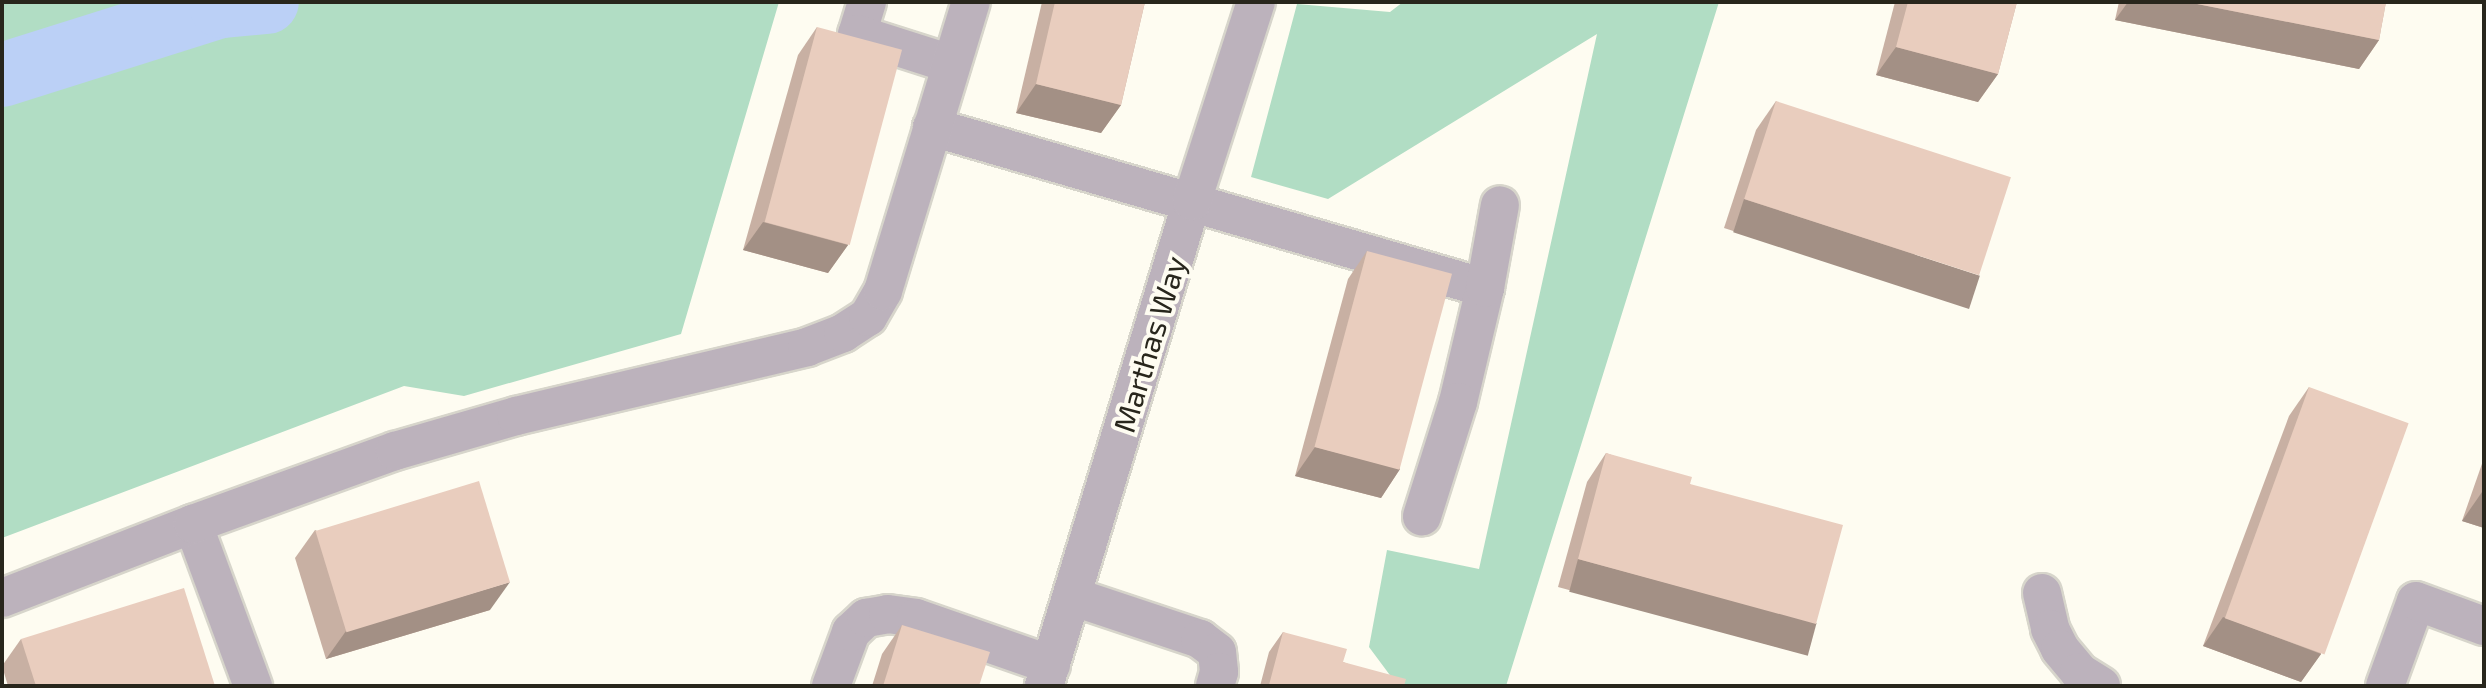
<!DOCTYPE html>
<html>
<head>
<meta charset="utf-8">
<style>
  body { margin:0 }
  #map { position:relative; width:2486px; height:688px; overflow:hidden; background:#fefcf1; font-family:"Exo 2",sans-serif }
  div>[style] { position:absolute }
  .green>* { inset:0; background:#b1ddc4 }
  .river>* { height:64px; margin:-32px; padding:0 32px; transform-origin:32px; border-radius:32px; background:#bbd0f6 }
  .roads { filter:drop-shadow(2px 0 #d7d5cb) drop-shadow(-2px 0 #d7d5cb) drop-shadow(0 2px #d7d5cb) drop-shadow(0 -2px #d7d5cb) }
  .minor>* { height:38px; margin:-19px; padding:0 19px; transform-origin:19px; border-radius:19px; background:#bcb2bc }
  .wall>* { inset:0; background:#c8b0a3 }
  .shaded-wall>* { inset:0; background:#a39085; transform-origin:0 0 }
  .building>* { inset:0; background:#e9cdbe; transform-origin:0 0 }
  span { translate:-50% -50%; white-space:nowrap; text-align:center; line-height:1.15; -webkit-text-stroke:8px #fefcf1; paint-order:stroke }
  .street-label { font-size:30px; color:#28261c }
  .frame { position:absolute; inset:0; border:4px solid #28261c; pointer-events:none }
</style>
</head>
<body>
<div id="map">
  <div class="green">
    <i style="clip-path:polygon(2px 2px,779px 2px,681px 334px,464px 396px,404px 386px,2px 538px)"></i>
    <i style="clip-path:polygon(1403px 2px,1719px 2px,1506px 686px,1398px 686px,1369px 647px,1387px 550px,1479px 569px,1597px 34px,1328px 199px,1251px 177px,1297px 4px,1390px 12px)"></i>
  </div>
  <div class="river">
    <i style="left:2px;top:75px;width:230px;rotate:-17.5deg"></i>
    <i style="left:221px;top:6px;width:46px;rotate:-5deg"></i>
  </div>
  <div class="roads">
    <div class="minor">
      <i style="left:867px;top:2px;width:34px;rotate:107deg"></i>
      <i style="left:857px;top:34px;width:99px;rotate:17.7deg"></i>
      <i style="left:932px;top:127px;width:576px;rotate:16.23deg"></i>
      <i style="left:1485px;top:288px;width:117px;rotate:103.3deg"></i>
      <i style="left:1458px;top:402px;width:120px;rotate:107.5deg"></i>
      <i style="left:1485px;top:288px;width:84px;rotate:-79.8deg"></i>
      <i style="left:193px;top:524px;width:173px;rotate:69.7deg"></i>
      <i style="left:2042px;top:593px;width:37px;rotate:77deg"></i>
      <i style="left:2050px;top:629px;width:22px;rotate:63deg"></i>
      <i style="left:2060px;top:649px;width:30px;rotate:50deg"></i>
      <i style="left:2079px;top:672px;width:26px;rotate:32deg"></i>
      <i style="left:1074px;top:597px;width:133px;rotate:18.4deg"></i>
      <i style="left:1200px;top:639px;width:21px;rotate:37deg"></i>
      <i style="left:1217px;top:652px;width:20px;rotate:84deg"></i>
      <i style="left:1219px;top:672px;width:15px;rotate:106deg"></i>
      <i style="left:2px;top:598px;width:205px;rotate:-21.2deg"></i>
      <i style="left:193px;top:524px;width:215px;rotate:-19.9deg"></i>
      <i style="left:395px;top:451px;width:126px;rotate:-16.1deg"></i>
      <i style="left:516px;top:416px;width:299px;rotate:-13.3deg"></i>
      <i style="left:807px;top:347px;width:39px;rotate:-21deg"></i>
      <i style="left:843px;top:333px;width:30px;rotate:-33deg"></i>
      <i style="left:868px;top:317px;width:30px;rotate:-60deg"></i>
      <i style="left:883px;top:291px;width:302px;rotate:-73.1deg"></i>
      <i style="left:831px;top:686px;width:58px;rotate:-69.7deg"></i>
      <i style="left:851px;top:632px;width:21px;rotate:-43deg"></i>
      <i style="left:866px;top:618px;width:22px;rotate:-10deg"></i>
      <i style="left:888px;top:614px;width:28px;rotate:8deg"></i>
      <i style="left:916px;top:618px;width:143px;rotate:19.2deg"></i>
      <i style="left:1044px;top:686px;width:507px;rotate:-73.03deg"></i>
      <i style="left:1192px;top:201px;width:209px;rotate:-72.2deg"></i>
      <i style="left:2385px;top:686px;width:90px;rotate:-70deg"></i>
      <i style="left:2416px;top:601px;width:72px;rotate:20.2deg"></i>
    </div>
  </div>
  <div class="wall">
    <i style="clip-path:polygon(1042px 2px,1145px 2px,1121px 105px,1101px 133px,1016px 113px)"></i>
    <i style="clip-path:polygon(1895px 2px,2017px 2px,1998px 74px,1978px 102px,1876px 75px)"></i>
    <i style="clip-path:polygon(2119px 2px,2386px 2px,2379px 40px,2359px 69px,2115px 20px)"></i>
    <i style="clip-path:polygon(817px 27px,848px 245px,828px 273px,743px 250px,798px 55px)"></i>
    <i style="clip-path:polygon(1776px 101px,1960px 304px,1724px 228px,1756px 130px)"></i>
    <i style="clip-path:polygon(1367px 251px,1400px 469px,1381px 498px,1295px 476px,1348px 279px)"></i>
    <i style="clip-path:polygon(2309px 387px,2321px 654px,2301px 682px,2203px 646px,2289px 416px)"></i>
    <i style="clip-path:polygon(1606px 453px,1690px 484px,1816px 624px,1796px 652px,1558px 587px,1587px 482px)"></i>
    <i style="clip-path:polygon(2484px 458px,2484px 528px,2462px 521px)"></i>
    <i style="clip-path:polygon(315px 530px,490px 610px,326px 659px,295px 558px)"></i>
    <i style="clip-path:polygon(902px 625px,979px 686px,872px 686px,882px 654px)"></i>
    <i style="clip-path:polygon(1283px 632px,1343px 662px,1404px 686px,1260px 686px,1269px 652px)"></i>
    <i style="clip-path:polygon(21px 639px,215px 686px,8px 686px,2px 666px)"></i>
  </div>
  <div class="shaded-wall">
    <i style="clip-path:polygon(2128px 2px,2187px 2px,2379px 40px,2359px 69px,2115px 20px)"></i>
    <i style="clip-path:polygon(1896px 47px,1998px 74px,1978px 102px,1876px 75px)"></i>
    <i style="clip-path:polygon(1036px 84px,1121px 105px,1101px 133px,1016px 113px)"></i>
    <i style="left:1744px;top:199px;width:248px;height:35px;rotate:18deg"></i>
    <i style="clip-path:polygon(763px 222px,848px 245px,828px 273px,743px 250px)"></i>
    <i style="clip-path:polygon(1315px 447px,1400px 469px,1381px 498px,1295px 476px)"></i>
    <i style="clip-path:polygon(2482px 492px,2484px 493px,2484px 528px,2462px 521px)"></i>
    <i style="left:1578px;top:559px;width:247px;height:34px;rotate:15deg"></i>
    <i style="clip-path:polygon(510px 582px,490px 610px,326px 659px,346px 631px)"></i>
    <i style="clip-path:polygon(2223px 617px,2321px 654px,2301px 682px,2203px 646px)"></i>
  </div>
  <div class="building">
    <i style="clip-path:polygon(1055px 2px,1145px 2px,1121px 105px,1036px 84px)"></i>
    <i style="clip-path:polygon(1908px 2px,2017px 2px,1998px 74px,1896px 47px)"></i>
    <i style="clip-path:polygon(2187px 2px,2386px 2px,2379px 40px)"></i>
    <i style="left:817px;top:27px;width:88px;height:202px;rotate:15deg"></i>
    <i style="left:1776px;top:101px;width:247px;height:103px;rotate:18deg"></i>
    <i style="left:1367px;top:251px;width:88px;height:203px;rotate:15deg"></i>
    <i style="left:2309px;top:387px;width:106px;height:246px;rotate:20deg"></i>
    <i style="clip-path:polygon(1606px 453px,1692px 477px,1690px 484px,1843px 525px,1816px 624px,1578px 559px)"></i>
    <i style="left:479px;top:481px;width:106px;height:171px;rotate:73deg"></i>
    <i style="clip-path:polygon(184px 588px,215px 686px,36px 686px,21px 639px)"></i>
    <i style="clip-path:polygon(902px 625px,990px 652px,979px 686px,883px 686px)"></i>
    <i style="clip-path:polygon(1283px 632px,1347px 649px,1343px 662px,1406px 679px,1404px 686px,1273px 686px,1269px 685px)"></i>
  </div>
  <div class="street-label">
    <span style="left:1149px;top:344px;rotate:-73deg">Marthas Way</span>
  </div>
  <div class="frame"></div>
</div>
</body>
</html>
